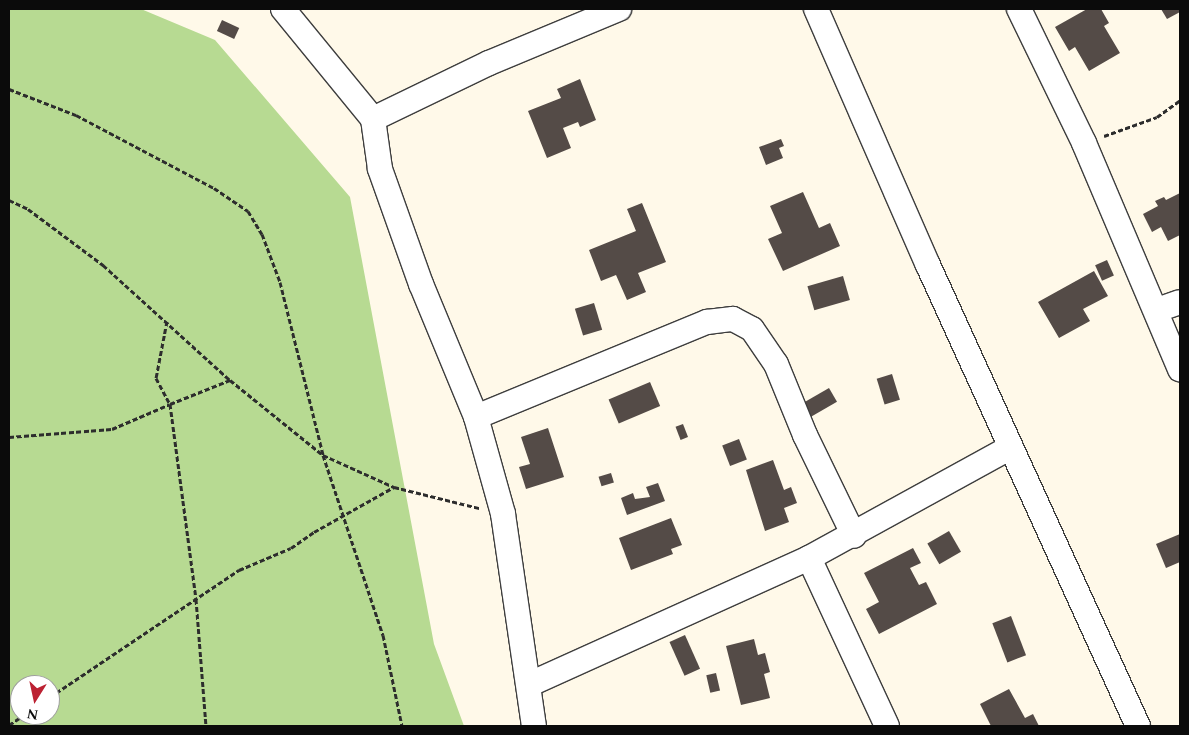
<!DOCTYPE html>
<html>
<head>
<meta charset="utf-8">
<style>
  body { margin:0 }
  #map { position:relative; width:1189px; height:735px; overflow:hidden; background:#fff9e9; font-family:Spectral,serif }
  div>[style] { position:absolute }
  .forest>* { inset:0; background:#b7da92 }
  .building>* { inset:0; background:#544b47; transform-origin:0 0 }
  .path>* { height:3px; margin-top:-1.5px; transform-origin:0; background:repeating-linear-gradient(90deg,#2d2d2d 0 5px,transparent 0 7.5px) }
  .roads { filter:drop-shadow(1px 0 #3e3e3e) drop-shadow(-1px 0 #3e3e3e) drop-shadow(0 1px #3e3e3e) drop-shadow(0 -1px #3e3e3e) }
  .street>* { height:24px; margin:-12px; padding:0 12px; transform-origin:12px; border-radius:12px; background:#fff }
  span { translate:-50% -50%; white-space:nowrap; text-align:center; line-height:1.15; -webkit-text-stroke:5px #fff; paint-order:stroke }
  .frame { position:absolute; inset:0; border:10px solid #0b0b0b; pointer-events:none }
  .north { position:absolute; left:10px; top:675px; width:50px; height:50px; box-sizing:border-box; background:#fff; border:1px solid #9d9d9d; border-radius:50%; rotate:190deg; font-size:14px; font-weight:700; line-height:20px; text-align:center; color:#0b0b0b }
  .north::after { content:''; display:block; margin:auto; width:18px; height:22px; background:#bc2233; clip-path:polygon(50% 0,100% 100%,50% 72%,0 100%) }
</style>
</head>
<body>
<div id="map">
  <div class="forest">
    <i style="clip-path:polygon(evenodd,9px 9px,141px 9px,215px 40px,350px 197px,434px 644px,464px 726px,9px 726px,9px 9px,20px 685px,50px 685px,50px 715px,20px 715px,20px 685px)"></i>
  </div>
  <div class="building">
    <i style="clip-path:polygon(1087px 9px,1101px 9px,1109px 23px,1104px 26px,1120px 53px,1089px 71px,1075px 47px,1069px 51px,1055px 27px)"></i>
    <i style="clip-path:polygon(1161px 9px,1180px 9px,1180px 12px,1167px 19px)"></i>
    <i style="left:222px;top:20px;width:19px;height:12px;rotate:25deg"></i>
    <i style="clip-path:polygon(580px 79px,596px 120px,580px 127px,578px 122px,563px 128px,571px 148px,547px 158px,528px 111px,561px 98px,557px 89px)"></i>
    <i style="clip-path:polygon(781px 139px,784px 146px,779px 148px,783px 158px,766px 165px,759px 147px)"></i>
    <i style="clip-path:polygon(803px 192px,819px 228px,830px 223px,840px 246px,783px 271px,768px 239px,782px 233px,770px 206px)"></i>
    <i style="clip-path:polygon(1180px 193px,1180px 235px,1168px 241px,1161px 227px,1152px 232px,1143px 214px,1158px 206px,1155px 201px,1164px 197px,1166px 200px)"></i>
    <i style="clip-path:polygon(642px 203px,666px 262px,638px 273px,646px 292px,627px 300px,616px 275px,601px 281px,589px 250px,636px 231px,627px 209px)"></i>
    <i style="left:1107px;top:260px;width:17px;height:13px;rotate:66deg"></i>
    <i style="clip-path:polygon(1094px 271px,1108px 296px,1083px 309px,1090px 321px,1059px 338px,1038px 302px)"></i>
    <i style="left:843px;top:276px;width:25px;height:37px;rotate:74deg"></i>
    <i style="left:594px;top:303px;width:28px;height:20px;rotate:73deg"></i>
    <i style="left:892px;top:374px;width:27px;height:16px;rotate:73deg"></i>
    <i style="left:650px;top:382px;width:26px;height:45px;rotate:67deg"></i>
    <i style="left:829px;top:388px;width:16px;height:33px;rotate:60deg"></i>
    <i style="left:683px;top:424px;width:14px;height:8px;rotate:69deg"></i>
    <i style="clip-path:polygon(548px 428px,564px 477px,526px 489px,519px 467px,530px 464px,521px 437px)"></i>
    <i style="left:739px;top:439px;width:22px;height:18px;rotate:69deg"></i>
    <i style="clip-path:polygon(773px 460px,784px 490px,791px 487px,797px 503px,784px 508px,789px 522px,765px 531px,746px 470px)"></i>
    <i style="left:611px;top:473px;width:10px;height:13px;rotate:73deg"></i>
    <i style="clip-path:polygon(658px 483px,665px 501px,627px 515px,621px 498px,633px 493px,635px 499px,650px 497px,646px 487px)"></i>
    <i style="clip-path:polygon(671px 518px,682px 545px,671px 549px,673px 554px,631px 570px,619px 538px)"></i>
    <i style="left:949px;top:531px;width:24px;height:25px;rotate:60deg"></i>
    <i style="clip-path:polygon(1180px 534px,1180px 562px,1166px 568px,1156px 544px)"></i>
    <i style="clip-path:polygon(913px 548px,921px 563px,910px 568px,919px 585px,926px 582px,937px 604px,879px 634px,866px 609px,879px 602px,864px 573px)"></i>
    <i style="left:1011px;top:616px;width:42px;height:20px;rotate:69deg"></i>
    <i style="left:685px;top:635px;width:37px;height:17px;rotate:66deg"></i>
    <i style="clip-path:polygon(754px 639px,758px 655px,765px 653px,770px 672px,764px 674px,770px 698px,741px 705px,726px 646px)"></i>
    <i style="left:716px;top:673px;width:18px;height:10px;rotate:77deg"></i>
    <i style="clip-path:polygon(1009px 689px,1025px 718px,1033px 714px,1039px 726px,991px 726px,980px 704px)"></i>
  </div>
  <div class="path">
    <i style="left:9px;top:89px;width:72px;rotate:21.2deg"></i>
    <i style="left:76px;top:115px;width:156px;rotate:27.9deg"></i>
    <i style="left:214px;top:188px;width:41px;rotate:34.1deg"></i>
    <i style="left:248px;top:211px;width:27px;rotate:59deg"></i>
    <i style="left:262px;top:234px;width:51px;rotate:69.4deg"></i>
    <i style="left:280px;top:282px;width:178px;rotate:76deg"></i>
    <i style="left:323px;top:455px;width:190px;rotate:71.6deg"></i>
    <i style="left:383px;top:635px;width:93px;rotate:78.2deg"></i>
    <i style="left:1104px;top:136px;width:56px;rotate:-19.7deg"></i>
    <i style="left:1157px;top:117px;width:29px;rotate:-36deg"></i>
    <i style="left:9px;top:200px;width:21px;rotate:25deg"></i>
    <i style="left:28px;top:209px;width:94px;rotate:36.7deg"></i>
    <i style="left:103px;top:265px;width:171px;rotate:42.2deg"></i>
    <i style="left:230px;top:380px;width:119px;rotate:38.9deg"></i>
    <i style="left:323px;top:455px;width:78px;rotate:24.3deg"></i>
    <i style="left:167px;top:321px;width:58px;rotate:100.9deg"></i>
    <i style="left:156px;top:378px;width:30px;rotate:62deg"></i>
    <i style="left:170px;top:404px;width:65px;rotate:-21.8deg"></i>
    <i style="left:9px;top:437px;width:103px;rotate:-4.4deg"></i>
    <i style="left:112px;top:429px;width:63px;rotate:-23.3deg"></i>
    <i style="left:170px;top:404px;width:197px;rotate:82.4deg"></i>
    <i style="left:196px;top:599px;width:127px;rotate:85.5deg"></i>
    <i style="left:50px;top:697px;width:228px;rotate:-33.9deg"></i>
    <i style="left:239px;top:570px;width:56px;rotate:-22.9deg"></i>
    <i style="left:291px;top:548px;width:28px;rotate:-35deg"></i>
    <i style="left:314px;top:532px;width:92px;rotate:-29.4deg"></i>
    <i style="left:394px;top:487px;width:88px;rotate:13.9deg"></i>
    <i style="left:9px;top:725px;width:18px;rotate:-34deg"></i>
  </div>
  <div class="roads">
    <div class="street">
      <i style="left:283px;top:9px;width:142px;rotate:50.7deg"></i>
      <i style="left:373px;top:119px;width:50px;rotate:82deg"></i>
      <i style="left:380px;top:169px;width:122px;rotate:70.4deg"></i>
      <i style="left:421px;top:284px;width:144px;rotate:67.5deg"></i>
      <i style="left:476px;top:417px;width:101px;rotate:74.4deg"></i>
      <i style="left:503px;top:514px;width:214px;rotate:81.7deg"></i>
      <i style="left:816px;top:9px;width:279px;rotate:66.4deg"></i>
      <i style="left:928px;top:265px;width:507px;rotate:65.51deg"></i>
      <i style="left:1019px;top:9px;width:149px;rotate:64.1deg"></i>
      <i style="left:1084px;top:143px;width:246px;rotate:67deg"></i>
      <i style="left:373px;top:119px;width:129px;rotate:-25.8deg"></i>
      <i style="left:489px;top:63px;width:141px;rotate:-22.6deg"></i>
      <i style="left:1157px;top:310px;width:24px;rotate:-19deg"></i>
      <i style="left:476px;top:417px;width:250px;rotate:-22.4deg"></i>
      <i style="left:707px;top:322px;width:26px;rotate:-7deg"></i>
      <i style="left:733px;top:319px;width:21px;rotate:28deg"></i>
      <i style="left:752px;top:329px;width:42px;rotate:55.6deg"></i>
      <i style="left:776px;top:364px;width:77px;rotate:67.8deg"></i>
      <i style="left:805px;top:435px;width:112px;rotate:64.1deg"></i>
      <i style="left:809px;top:558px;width:185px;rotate:65.1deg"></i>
      <i style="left:530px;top:684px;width:306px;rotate:-24.3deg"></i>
      <i style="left:809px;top:558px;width:230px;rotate:-28.8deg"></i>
    </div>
  </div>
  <div class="frame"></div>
  <div class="north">N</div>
</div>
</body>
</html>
